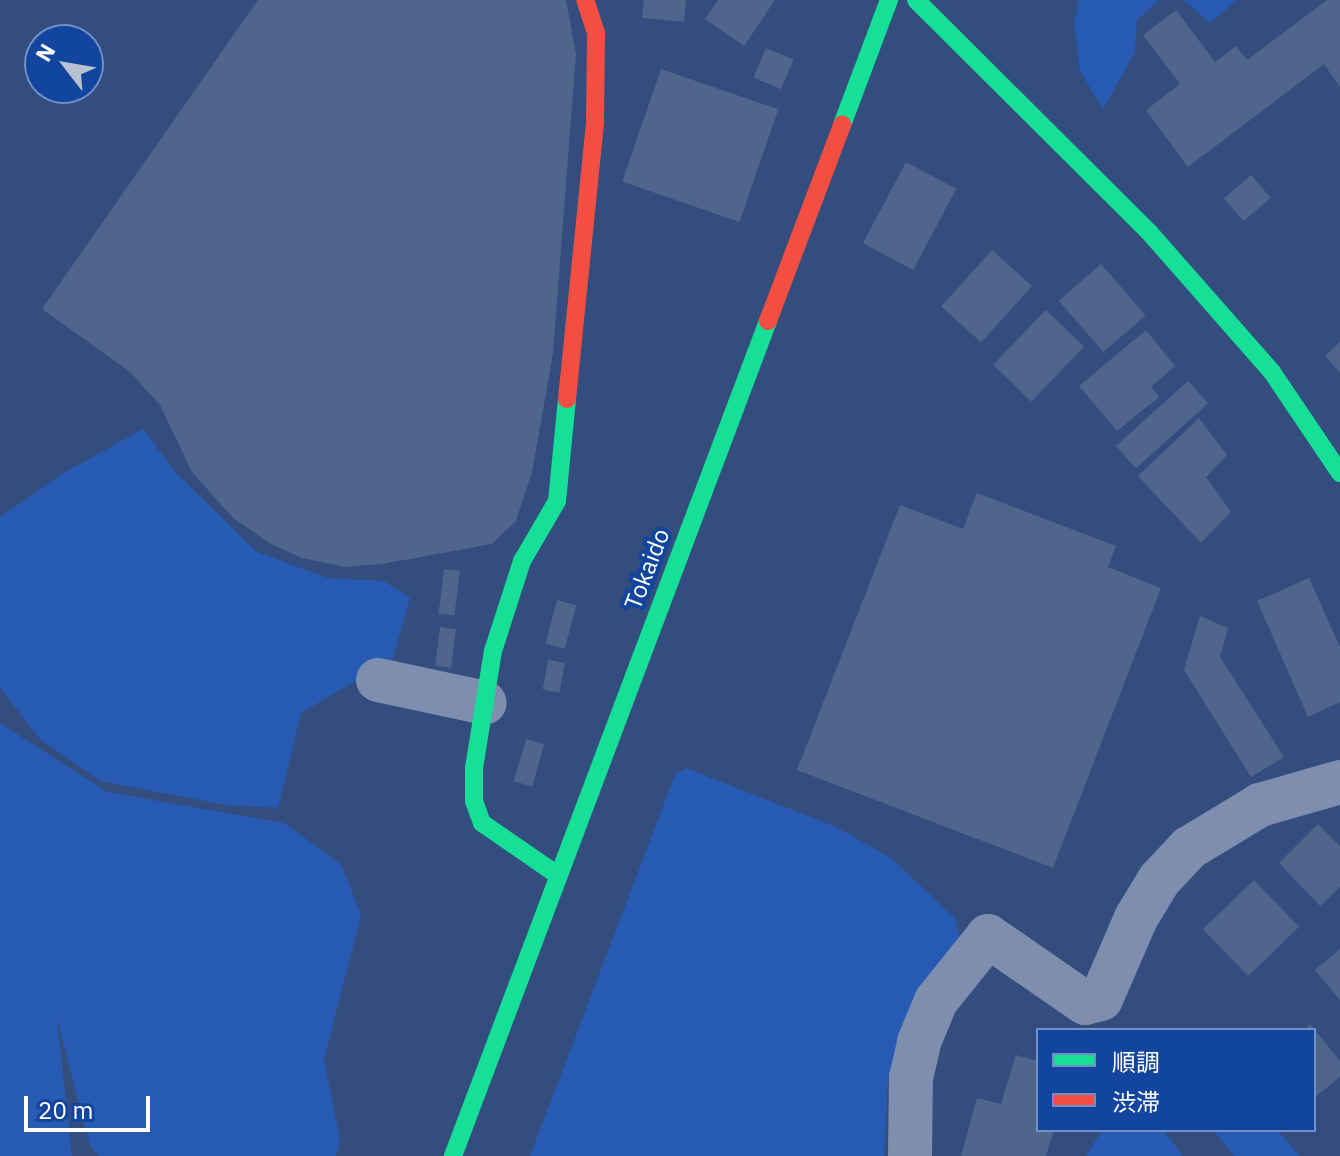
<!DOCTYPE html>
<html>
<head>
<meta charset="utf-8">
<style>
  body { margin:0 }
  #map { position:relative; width:1340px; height:1156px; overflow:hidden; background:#324d7e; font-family:"IBM Plex Sans","Noto Sans JP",sans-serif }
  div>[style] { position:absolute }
  .green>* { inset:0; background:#275bb3 }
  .building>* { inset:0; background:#50658c; transform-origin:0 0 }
  .street>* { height:44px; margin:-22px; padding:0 22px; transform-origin:22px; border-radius:22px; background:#7d8eae }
  .fast>* { height:18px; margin:-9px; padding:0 9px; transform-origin:9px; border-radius:9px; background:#16e098 }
  .jam>* { height:18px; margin:-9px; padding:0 9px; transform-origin:9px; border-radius:9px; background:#f24e42 }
  span { translate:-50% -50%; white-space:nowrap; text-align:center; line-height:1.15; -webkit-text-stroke:8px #12459d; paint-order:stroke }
  .street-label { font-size:24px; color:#fff }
  .legend { position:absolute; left:1036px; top:1028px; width:280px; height:104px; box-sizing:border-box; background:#12459d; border:2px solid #718fc4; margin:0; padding:10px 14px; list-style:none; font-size:24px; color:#fff }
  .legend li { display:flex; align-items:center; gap:16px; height:40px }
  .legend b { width:40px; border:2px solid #718fc4 }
  .north { position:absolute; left:24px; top:24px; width:80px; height:80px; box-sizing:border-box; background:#12459d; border:2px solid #718fc4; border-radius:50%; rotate:301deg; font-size:22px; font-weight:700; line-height:32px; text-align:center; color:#fff }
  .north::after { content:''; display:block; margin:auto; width:28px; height:36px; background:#b7c1d2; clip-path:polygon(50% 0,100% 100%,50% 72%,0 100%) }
  .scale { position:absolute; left:24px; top:1096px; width:126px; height:36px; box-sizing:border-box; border:4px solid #fff; border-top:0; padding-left:10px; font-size:24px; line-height:28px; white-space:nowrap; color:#fff; -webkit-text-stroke:6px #12459d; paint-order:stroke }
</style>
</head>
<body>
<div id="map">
  <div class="green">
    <i style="clip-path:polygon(1079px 0,1159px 0,1137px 20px,1135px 52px,1103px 109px,1080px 71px,1074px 24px)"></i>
    <i style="clip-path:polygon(1184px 0,1237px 0,1210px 23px)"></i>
    <i style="clip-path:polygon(143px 429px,176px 473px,257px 552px,328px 578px,384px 581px,410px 598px,393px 659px,301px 713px,278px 808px,227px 805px,100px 781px,40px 739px,0 688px,0 517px,64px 473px)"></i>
    <i style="clip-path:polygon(0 723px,107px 792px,284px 823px,341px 864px,361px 915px,324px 1059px,340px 1141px,336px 1156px,100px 1156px,90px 1146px,57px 1018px,72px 1156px,0 1156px)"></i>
    <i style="clip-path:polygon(686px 768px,836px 827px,891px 858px,955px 918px,961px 942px,907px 1020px,888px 1080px,884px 1156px,530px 1156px,675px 775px)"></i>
    <i style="clip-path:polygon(1102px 1130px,1163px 1130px,1183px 1156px,1086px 1156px)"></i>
    <i style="clip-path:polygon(1213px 1130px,1277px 1130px,1300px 1156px,1235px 1156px)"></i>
  </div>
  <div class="building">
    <i style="clip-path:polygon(258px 0,566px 0,576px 54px,553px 354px,532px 472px,516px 521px,492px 544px,382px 564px,345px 567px,302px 558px,271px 544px,233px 518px,192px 472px,160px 405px,130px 372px,42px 309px)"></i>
    <i style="clip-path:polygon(644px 0,686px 0,684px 22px,642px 18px)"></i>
    <i style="clip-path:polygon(718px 0,775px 0,744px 46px,705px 19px)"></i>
    <i style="clip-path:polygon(1327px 0,1340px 0,1340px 87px,1324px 64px,1188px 167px,1146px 110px,1180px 84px,1143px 35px,1176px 10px,1215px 62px,1236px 46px,1247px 60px)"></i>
    <i style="left:766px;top:48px;width:30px;height:32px;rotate:23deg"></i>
    <i style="left:661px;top:69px;width:124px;height:119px;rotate:19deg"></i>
    <i style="left:906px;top:162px;width:57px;height:92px;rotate:28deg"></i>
    <i style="left:1251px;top:175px;width:30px;height:36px;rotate:49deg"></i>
    <i style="left:992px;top:250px;width:54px;height:76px;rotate:42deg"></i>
    <i style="left:1101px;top:264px;width:68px;height:56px;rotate:49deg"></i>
    <i style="left:1046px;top:310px;width:53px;height:76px;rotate:44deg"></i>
    <i style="clip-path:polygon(1146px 330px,1175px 366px,1151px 387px,1159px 397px,1117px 431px,1079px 386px)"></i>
    <i style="clip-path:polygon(1340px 342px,1340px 373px,1325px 356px)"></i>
    <i style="left:1188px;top:381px;width:30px;height:97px;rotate:48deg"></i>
    <i style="clip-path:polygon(1199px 418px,1227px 455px,1206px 477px,1231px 512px,1201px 543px,1138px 476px)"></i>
    <i style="clip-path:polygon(977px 493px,1116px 546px,1108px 567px,1161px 588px,1053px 868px,797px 770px,900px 505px,963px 529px)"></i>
    <i style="left:444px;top:569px;width:16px;height:45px;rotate:7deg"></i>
    <i style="clip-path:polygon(1309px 578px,1340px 647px,1340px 702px,1308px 717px,1257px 601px)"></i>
    <i style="left:557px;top:600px;width:20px;height:45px;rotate:15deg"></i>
    <i style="clip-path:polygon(1200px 616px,1228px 628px,1220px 657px,1284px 757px,1251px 777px,1184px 670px)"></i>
    <i style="left:440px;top:627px;width:16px;height:39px;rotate:7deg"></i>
    <i style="left:548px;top:660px;width:17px;height:30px;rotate:10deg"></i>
    <i style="left:526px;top:739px;width:19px;height:44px;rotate:16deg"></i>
    <i style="clip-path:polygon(1318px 824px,1340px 846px,1340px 887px,1320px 906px,1279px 863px)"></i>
    <i style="left:1254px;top:880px;width:65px;height:71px;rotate:46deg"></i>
    <i style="clip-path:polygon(1340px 949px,1340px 1000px,1315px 970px)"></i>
    <i style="clip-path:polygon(1310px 1024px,1340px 1061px,1340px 1077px,1314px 1098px,1314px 1030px,1304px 1030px)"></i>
    <i style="clip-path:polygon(1016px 1055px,1038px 1061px,1038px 1130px,1054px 1130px,1046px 1156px,961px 1156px,977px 1098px,1001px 1104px)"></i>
  </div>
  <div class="street">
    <i style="left:378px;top:680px;width:109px;rotate:12.1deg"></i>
    <i style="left:910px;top:1156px;width:78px;rotate:-89.3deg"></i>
    <i style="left:911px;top:1078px;width:37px;rotate:-77deg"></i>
    <i style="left:919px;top:1042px;width:44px;rotate:-67.5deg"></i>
    <i style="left:936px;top:1001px;width:83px;rotate:-51.3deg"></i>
    <i style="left:988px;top:936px;width:118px;rotate:34.6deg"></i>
    <i style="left:1085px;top:1003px;width:16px;rotate:-14deg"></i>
    <i style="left:1101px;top:999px;width:88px;rotate:-66.6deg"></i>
    <i style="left:1136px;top:918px;width:44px;rotate:-58.8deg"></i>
    <i style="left:1159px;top:880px;width:44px;rotate:-46.8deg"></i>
    <i style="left:1189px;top:848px;width:83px;rotate:-31.2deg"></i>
    <i style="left:1260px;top:805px;width:83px;rotate:-16deg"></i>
  </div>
  <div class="fast">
    <i style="left:916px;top:0;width:329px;rotate:44.9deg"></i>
    <i style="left:1149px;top:232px;width:186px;rotate:48.7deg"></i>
    <i style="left:1272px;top:372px;width:122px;rotate:56deg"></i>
    <i style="left:842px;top:125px;width:134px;rotate:-69.4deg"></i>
    <i style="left:556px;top:874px;width:90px;rotate:-145.4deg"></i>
    <i style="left:482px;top:823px;width:23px;rotate:-110deg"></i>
    <i style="left:474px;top:801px;width:33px;rotate:-90deg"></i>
    <i style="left:474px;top:768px;width:119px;rotate:-80.8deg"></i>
    <i style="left:493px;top:651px;width:95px;rotate:-72.1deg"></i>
    <i style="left:522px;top:561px;width:69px;rotate:-59.7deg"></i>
    <i style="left:557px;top:501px;width:102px;rotate:-84.4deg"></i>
    <i style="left:453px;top:1156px;width:892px;rotate:-69.33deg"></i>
  </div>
  <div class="jam">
    <i style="left:768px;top:321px;width:210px;rotate:-69.3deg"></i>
    <i style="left:567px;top:399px;width:279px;rotate:-84.2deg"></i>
    <i style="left:595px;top:121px;width:88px;rotate:-89.3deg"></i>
    <i style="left:596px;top:33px;width:35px;rotate:-108deg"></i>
  </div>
  <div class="street-label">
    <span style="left:647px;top:569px;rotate:-69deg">Tokaido</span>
  </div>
  <ul class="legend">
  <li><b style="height:10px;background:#16e098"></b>順調</li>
  <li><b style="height:10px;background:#f24e42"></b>渋滞</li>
  </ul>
  <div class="north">N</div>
  <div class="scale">20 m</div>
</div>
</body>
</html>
